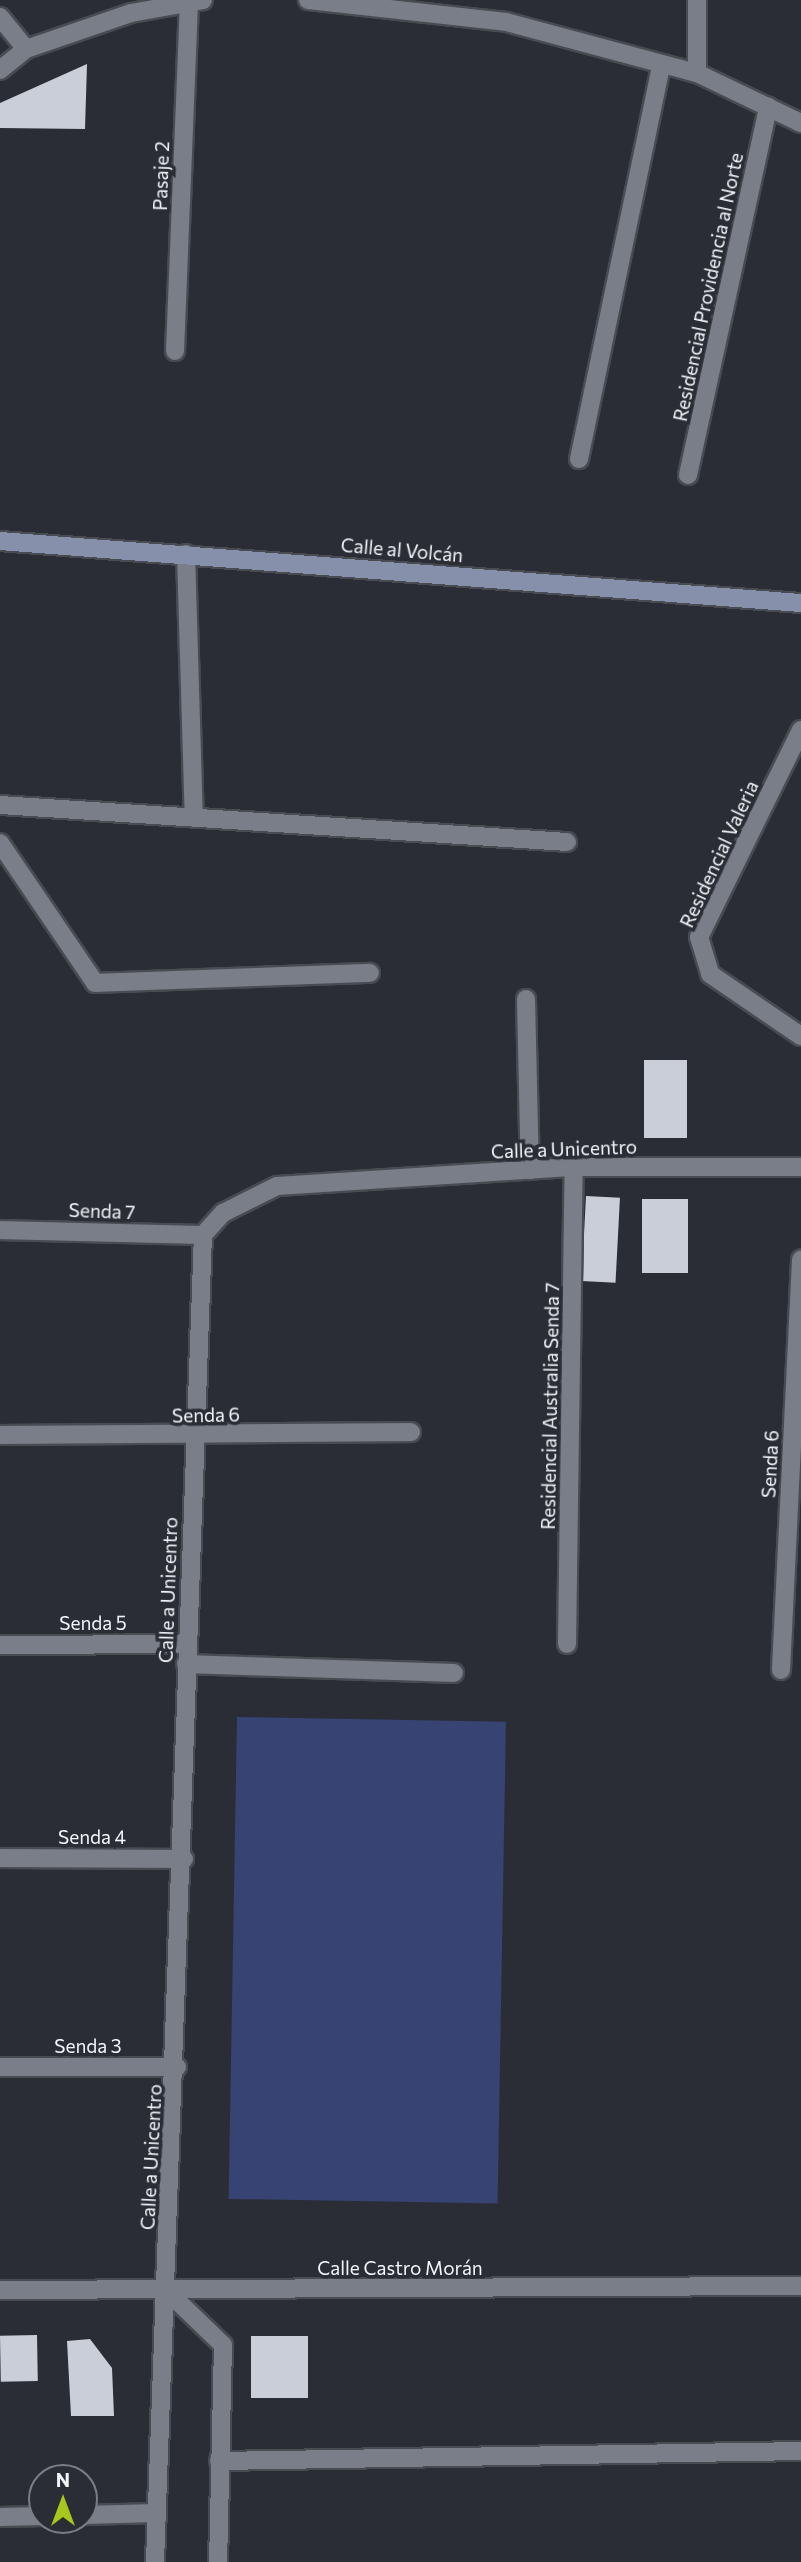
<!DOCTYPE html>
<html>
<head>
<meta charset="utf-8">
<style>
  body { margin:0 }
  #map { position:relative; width:801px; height:2562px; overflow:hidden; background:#2a2d35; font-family:Commissioner,sans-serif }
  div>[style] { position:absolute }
  .green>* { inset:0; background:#364373; transform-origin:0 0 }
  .building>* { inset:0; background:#caced9; transform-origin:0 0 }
  .roads { filter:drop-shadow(2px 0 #484b52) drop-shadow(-2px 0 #484b52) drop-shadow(0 2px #484b52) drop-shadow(0 -2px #484b52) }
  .service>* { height:18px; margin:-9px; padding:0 9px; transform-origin:9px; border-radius:9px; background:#7a7e88 }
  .minor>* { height:18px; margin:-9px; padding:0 9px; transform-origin:9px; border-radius:9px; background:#7a7e88 }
  .secondary>* { height:18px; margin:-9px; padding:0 9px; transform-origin:9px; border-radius:9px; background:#8790ab }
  span { translate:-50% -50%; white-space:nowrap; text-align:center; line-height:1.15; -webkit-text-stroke:7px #2a2d35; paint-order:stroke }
  .street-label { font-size:19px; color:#f3f5fb }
  .north { position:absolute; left:28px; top:2464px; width:70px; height:70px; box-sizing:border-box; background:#2a2d35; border:2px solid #7a7d84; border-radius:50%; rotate:0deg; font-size:19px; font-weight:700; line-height:28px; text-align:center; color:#f3f5fb }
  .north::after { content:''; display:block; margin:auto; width:24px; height:32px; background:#a8c71c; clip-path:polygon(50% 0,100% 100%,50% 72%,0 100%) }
</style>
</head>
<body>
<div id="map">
  <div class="green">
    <i style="left:237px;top:1717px;width:269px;height:482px;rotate:1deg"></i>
  </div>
  <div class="building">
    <i style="clip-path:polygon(87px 64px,85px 129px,0 128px,0 103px)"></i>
    <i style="left:644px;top:1060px;width:43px;height:78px"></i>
    <i style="left:586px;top:1196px;width:34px;height:85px;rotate:3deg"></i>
    <i style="left:642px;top:1199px;width:46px;height:74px"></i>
    <i style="left:37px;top:2335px;width:46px;height:37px;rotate:89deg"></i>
    <i style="left:251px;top:2336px;width:57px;height:62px"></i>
    <i style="clip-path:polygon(90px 2339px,112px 2368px,114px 2416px,71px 2416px,67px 2341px)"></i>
  </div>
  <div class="roads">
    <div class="service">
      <i style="left:166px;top:2290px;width:79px;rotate:44deg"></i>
      <i style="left:223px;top:2345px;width:217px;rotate:91.3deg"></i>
      <i style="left:219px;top:2461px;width:582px;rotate:-0.98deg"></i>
    </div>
    <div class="minor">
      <i style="left:308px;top:0;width:199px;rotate:6.3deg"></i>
      <i style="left:506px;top:22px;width:198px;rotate:15deg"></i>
      <i style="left:697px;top:73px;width:115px;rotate:25.7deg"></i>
      <i style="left:697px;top:0;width:73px;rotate:90deg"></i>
      <i style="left:0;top:17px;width:41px;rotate:50.9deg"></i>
      <i style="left:0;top:70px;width:33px;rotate:-39deg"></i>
      <i style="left:26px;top:49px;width:111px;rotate:-18.9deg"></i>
      <i style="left:131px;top:13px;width:73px;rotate:-10.2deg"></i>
      <i style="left:175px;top:351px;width:349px;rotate:-87.7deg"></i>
      <i style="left:579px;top:459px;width:402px;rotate:-78.2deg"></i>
      <i style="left:688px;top:475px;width:377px;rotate:-77.7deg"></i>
      <i style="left:186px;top:554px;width:264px;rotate:88.3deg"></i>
      <i style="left:801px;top:730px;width:231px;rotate:116.2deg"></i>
      <i style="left:699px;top:937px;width:39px;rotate:73deg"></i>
      <i style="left:710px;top:974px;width:110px;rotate:34.3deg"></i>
      <i style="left:0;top:805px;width:568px;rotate:3.73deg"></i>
      <i style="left:0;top:843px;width:169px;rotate:55.8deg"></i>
      <i style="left:95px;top:983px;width:275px;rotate:-2.1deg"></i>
      <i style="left:526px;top:999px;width:171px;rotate:88.7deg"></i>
      <i style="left:0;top:1230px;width:203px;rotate:1.4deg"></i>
      <i style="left:0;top:1435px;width:411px;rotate:-0.4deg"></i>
      <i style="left:567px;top:1644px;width:477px;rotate:-89.2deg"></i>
      <i style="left:0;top:1645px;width:186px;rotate:-0.3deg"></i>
      <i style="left:186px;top:1664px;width:268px;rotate:1.9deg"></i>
      <i style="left:781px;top:1670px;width:411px;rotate:-87.2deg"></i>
      <i style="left:0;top:1858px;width:184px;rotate:0.3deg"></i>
      <i style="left:0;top:2067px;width:177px"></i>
      <i style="left:0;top:2290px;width:801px;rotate:-0.29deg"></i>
      <i style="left:84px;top:2515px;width:72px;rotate:-1.6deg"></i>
      <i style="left:0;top:2517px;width:42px;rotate:-1.4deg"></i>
      <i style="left:155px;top:2562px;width:1328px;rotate:-87.93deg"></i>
      <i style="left:203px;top:1235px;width:30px;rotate:-48deg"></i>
      <i style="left:223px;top:1213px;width:60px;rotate:-26.6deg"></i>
      <i style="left:277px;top:1186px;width:298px;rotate:-3.7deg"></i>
      <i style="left:574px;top:1167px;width:227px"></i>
    </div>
    <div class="secondary">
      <i style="left:0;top:541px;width:803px;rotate:4.43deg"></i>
    </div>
  </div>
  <div class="street-label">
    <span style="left:161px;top:176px;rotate:-88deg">Pasaje 2</span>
    <span style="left:708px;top:287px;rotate:-78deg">Residencial Providencia al Norte</span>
    <span style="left:402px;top:550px;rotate:5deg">Calle al Volcán</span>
    <span style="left:719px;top:854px;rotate:-65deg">Residencial Valeria</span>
    <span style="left:564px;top:1149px;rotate:-2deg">Calle a Unicentro</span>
    <span style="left:102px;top:1211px;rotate:2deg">Senda 7</span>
    <span style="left:550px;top:1406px;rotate:-89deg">Residencial Australia Senda 7</span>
    <span style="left:206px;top:1415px;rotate:-1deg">Senda 6</span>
    <span style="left:770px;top:1464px;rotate:-87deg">Senda 6</span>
    <span style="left:168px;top:1590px;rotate:-88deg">Calle a Unicentro</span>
    <span style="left:93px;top:1623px">Senda 5</span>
    <span style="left:92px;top:1837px">Senda 4</span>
    <span style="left:88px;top:2046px">Senda 3</span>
    <span style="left:151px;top:2157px;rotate:-87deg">Calle a Unicentro</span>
    <span style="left:400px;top:2268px">Calle Castro Morán</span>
  </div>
  <div class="north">N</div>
</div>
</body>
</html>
